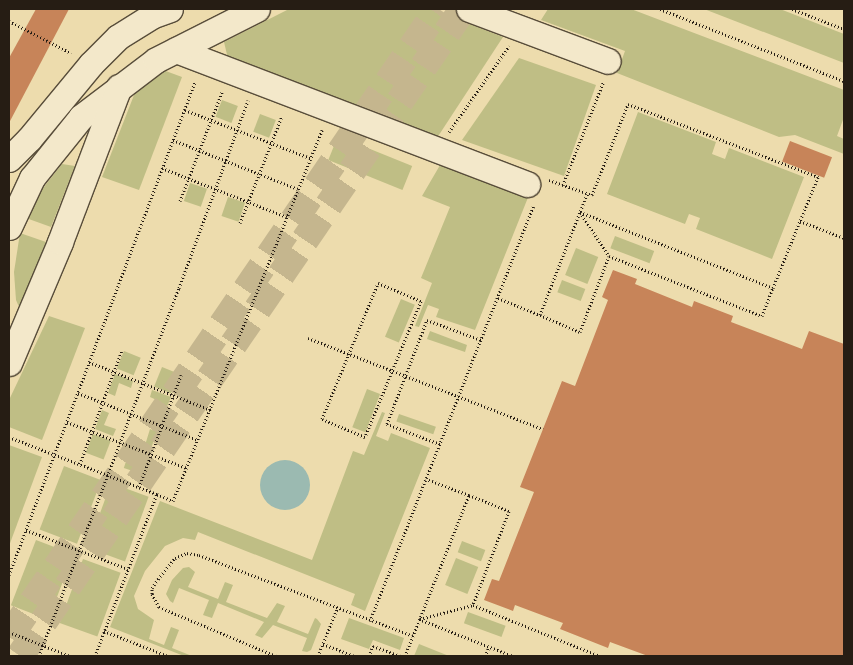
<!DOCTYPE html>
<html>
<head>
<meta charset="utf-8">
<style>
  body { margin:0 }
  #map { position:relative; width:853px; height:665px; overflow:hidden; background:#eddcad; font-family:"Gentium Book Plus",serif }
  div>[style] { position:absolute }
  .green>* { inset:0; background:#bfbe85; transform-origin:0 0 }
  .water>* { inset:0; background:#9bbab1 }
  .round { border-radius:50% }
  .building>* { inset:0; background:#c78459; transform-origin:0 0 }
  .major-tunnel>* { height:28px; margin-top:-14px; transform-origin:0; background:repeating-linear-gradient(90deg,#c5b68e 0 28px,transparent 0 42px) }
  .path>* { height:3px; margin-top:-1.5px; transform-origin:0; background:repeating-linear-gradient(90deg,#261d14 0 1px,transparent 0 3.5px) }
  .roads { filter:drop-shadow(1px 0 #584d3a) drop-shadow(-1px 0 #584d3a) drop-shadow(0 1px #584d3a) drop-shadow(0 -1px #584d3a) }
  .minor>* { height:25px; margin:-12.5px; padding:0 12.5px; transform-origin:12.5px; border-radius:12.5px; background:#f3e8ca }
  span { translate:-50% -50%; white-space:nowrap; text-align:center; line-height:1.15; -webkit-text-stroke:4px #f3e8ca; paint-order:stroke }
  .frame { position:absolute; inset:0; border:10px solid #261d14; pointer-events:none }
</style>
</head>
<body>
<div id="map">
  <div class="green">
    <i style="clip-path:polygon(289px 9px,431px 9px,503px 37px,435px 141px,229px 63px,224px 42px)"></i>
    <i style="clip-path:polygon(548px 9px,631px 9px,844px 90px,844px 117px,837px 136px,844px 139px,844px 154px,795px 135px,779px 137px,617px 73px,625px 51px,541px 20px)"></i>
    <i style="clip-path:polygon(704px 9px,780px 9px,844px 34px,844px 63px)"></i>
    <i style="clip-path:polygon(519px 58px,596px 85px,564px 176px,462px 140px)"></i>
    <i style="clip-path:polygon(163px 70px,182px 77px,139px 190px,102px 177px,136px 90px)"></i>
    <i style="left:222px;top:100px;width:17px;height:18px;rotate:21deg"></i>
    <i style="clip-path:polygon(638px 112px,716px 142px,712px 154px,725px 159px,729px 148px,804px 177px,772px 259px,696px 229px,700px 218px,689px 214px,685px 224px,607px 194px)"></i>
    <i style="left:260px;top:114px;width:17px;height:19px;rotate:21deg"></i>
    <i style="left:338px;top:136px;width:80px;height:26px;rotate:22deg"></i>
    <i style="clip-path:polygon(443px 160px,531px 190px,475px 330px,436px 317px,439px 309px,428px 305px,419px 327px,415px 326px,432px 283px,421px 278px,450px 207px,422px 196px)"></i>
    <i style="clip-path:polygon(62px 164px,75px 166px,51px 227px,26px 218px,40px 192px)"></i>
    <i style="left:190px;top:183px;width:18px;height:19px;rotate:19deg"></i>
    <i style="left:228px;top:197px;width:18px;height:20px;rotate:19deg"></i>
    <i style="clip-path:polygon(20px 233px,46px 242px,20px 309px,16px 300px,14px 272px)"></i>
    <i style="left:615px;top:236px;width:42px;height:13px;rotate:21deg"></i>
    <i style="left:576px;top:248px;width:24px;height:29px;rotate:22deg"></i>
    <i style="left:562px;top:280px;width:25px;height:13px;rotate:21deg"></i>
    <i style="left:401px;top:299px;width:15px;height:41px;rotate:23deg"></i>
    <i style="clip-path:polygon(49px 316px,85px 328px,42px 440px,9px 427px,9px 400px)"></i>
    <i style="clip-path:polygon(430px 331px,467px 345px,465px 352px,427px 339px)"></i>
    <i style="left:124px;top:351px;width:18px;height:19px;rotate:22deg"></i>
    <i style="left:162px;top:367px;width:18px;height:21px;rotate:22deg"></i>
    <i style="clip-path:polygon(115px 374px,133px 381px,131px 388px,119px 383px,115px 396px,108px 393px)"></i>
    <i style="left:367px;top:389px;width:14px;height:41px;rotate:21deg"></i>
    <i style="clip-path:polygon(152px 390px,171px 397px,163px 416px,157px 414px,161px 402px,150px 397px)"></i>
    <i style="clip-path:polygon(102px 410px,109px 413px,104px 425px,116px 429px,113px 436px,95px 429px)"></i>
    <i style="clip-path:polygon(382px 412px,385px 413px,376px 436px,388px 441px,391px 433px,430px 448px,365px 611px,351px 605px,355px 594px,198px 532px,195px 540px,183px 538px,165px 546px,145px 571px,134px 596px,138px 609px,154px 620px,149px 639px,164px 645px,171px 627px,179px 630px,172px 648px,192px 656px,184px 656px,110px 627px,160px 501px,312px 560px,353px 451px,364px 455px)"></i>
    <i style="left:399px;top:414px;width:39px;height:8px;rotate:19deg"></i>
    <i style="clip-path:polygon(150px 429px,157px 432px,150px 451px,132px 444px,134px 437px,146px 442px)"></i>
    <i style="left:93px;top:434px;width:19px;height:20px;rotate:21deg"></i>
    <i style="clip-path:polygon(9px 445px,42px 457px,9px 546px)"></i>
    <i style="left:130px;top:449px;width:19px;height:20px;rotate:18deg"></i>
    <i style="left:64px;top:466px;width:40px;height:68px;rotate:21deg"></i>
    <i style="left:111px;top:483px;width:40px;height:69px;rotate:20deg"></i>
    <i style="left:36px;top:540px;width:40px;height:70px;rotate:21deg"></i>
    <i style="left:462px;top:541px;width:25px;height:12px;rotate:21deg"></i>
    <i style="left:456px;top:558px;width:24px;height:29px;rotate:22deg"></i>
    <i style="left:83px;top:559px;width:40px;height:68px;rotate:20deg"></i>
    <i style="clip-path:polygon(189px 567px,195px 572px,188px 587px,218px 599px,225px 582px,233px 585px,226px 602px,267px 618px,277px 603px,285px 606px,277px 622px,308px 634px,315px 618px,317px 619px,321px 624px,311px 650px,307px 652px,302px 651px,307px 638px,273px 625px,262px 638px,255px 635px,264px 622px,218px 603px,212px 618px,203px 615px,209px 600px,179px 588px,173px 603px,170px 601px,166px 594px,172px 580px,183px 568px)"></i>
    <i style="left:468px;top:612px;width:40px;height:12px;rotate:20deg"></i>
    <i style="clip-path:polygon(349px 618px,404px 638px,400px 650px,373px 640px,369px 649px,341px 639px)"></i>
    <i style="clip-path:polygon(419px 644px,449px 656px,414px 656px)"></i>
  </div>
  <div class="water">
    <i class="round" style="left:260px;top:460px;width:50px;height:50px"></i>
  </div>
  <div class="building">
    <i style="clip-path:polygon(36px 9px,69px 9px,9px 123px,9px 58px)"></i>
    <i style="left:790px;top:141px;width:45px;height:22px;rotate:21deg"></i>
    <i style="clip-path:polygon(613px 270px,637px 279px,635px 284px,692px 307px,694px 301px,733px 316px,731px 322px,802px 349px,809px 331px,844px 344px,844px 656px,648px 656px,610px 642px,608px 648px,560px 629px,563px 623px,515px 605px,513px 611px,484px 600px,492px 579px,499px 581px,534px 492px,520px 487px,543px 429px,562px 381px,575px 386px,608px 300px,602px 297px)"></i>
  </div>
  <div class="major-tunnel">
    <i style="left:9px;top:637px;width:761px;rotate:-55.66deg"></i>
    <i style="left:20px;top:656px;width:784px;rotate:-55.6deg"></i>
  </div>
  <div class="path">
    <i style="left:660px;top:9px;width:198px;rotate:21.4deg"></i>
    <i style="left:792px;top:9px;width:56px;rotate:21deg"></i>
    <i style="left:9px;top:21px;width:70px;rotate:27.3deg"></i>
    <i style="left:185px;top:110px;width:134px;rotate:21deg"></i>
    <i style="left:449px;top:132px;width:105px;rotate:-55.1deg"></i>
    <i style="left:173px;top:140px;width:134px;rotate:21.4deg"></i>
    <i style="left:162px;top:168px;width:134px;rotate:21.4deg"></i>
    <i style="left:549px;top:180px;width:46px;rotate:19.2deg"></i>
    <i style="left:592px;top:195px;width:98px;rotate:-68.4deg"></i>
    <i style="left:628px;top:104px;width:204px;rotate:21deg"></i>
    <i style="left:818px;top:177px;width:48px;rotate:112.2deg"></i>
    <i style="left:563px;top:185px;width:110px;rotate:-68.6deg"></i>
    <i style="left:587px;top:194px;width:19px;rotate:111deg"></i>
    <i style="left:580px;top:212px;width:53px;rotate:56.6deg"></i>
    <i style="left:180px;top:201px;width:117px;rotate:-68.9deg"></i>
    <i style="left:240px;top:223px;width:115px;rotate:-68.6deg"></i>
    <i style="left:378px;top:283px;width:47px;rotate:22.7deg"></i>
    <i style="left:421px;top:301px;width:147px;rotate:112.4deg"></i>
    <i style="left:365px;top:437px;width:47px;rotate:-157.3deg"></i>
    <i style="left:322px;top:419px;width:147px;rotate:-67.6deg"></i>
    <i style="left:498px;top:298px;width:45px;rotate:22deg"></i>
    <i style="left:540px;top:315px;width:110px;rotate:-68.8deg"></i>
    <i style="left:580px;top:212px;width:207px;rotate:21.5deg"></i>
    <i style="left:773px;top:288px;width:72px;rotate:-68.1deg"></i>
    <i style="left:800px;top:221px;width:47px;rotate:21.1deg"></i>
    <i style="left:540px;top:315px;width:43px;rotate:23deg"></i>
    <i style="left:580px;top:332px;width:81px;rotate:-69.1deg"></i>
    <i style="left:609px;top:256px;width:164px;rotate:21.4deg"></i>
    <i style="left:762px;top:316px;width:30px;rotate:-69deg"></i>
    <i style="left:308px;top:338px;width:252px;rotate:21.2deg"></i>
    <i style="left:89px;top:362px;width:131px;rotate:21.5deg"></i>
    <i style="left:78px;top:393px;width:129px;rotate:21.4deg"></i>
    <i style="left:67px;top:422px;width:129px;rotate:21deg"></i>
    <i style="left:9px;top:437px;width:159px;rotate:21.1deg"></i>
    <i style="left:440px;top:444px;width:57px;rotate:-159.3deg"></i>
    <i style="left:387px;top:424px;width:111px;rotate:-69deg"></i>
    <i style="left:427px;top:320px;width:58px;rotate:20.3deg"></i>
    <i style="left:80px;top:464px;width:121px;rotate:-69.8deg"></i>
    <i style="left:139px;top:487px;width:120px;rotate:-69.4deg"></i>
    <i style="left:469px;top:495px;width:43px;rotate:21.8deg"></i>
    <i style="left:509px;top:511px;width:101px;rotate:111deg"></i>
    <i style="left:473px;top:605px;width:137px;rotate:21.9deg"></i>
    <i style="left:26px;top:530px;width:109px;rotate:20.9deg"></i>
    <i style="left:9px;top:575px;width:527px;rotate:-69.33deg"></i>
    <i style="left:419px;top:619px;width:101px;rotate:21.5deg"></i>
    <i style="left:420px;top:619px;width:55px;rotate:-14.8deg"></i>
    <i style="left:370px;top:621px;width:447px;rotate:-68.5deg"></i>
    <i style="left:104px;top:631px;width:69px;rotate:21.3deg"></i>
    <i style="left:9px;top:632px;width:66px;rotate:21.5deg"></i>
    <i style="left:323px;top:644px;width:34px;rotate:21deg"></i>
    <i style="left:39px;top:656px;width:394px;rotate:-69.2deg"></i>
    <i style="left:179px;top:288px;width:200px;rotate:-69.8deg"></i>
    <i style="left:95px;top:656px;width:173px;rotate:-69.1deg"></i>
    <i style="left:157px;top:494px;width:17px;rotate:24deg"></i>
    <i style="left:173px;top:501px;width:400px;rotate:-68.1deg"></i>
    <i style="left:276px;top:656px;width:127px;rotate:-157.3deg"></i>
    <i style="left:159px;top:607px;width:15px;rotate:-118deg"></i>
    <i style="left:152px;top:594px;width:6px;rotate:-90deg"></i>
    <i style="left:152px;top:588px;width:11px;rotate:-56deg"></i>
    <i style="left:158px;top:579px;width:27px;rotate:-51deg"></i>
    <i style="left:175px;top:558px;width:13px;rotate:-23deg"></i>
    <i style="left:187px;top:553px;width:12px;rotate:9deg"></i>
    <i style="left:199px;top:555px;width:229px;rotate:20.7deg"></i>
    <i style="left:318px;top:656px;width:51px;rotate:-68deg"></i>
    <i style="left:369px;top:656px;width:11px;rotate:-68deg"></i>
    <i style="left:373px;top:646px;width:29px;rotate:20deg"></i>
    <i style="left:405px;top:656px;width:173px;rotate:-68.3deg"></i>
    <i style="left:469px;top:495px;width:46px;rotate:-159.6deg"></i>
    <i style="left:485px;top:656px;width:10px;rotate:-66deg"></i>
  </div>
  <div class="roads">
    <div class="minor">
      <i style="left:469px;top:9px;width:148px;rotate:20.5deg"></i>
      <i style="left:176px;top:50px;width:376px;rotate:20.9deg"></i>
      <i style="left:9px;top:159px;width:28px;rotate:-45deg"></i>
      <i style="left:29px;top:139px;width:97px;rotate:-50.4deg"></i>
      <i style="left:91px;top:64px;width:38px;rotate:-45deg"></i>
      <i style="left:118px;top:37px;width:39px;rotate:-32deg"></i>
      <i style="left:151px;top:16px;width:20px;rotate:-20deg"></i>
      <i style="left:9px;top:227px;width:54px;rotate:-64.9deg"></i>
      <i style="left:32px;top:178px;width:78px;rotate:-51.2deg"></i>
      <i style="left:81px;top:117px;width:94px;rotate:-37.2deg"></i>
      <i style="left:156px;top:60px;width:113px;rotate:-26.8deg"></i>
      <i style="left:9px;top:363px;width:131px;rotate:-67.1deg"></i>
      <i style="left:60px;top:242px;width:166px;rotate:-69.2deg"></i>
    </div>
  </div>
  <div class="frame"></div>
</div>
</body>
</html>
